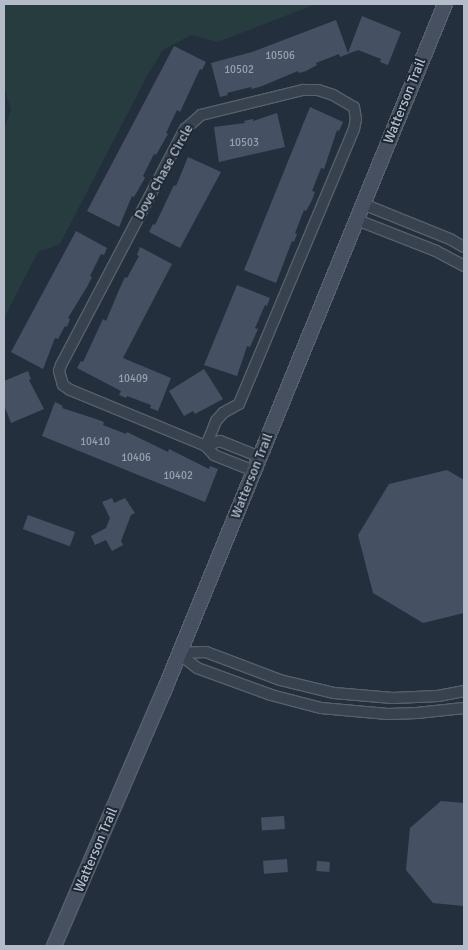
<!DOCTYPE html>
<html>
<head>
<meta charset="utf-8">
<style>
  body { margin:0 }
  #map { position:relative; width:468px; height:950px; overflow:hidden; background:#242f3e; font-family:Signika,sans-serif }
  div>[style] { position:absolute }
  .green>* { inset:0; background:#263c3f }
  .building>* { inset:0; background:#455162; transform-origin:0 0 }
  .roads { filter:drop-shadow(1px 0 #565f6c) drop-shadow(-1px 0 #565f6c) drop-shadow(0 1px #565f6c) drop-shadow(0 -1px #565f6c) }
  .street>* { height:10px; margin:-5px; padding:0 5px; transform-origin:5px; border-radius:5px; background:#38414e }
  .secondary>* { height:14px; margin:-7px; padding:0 7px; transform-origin:7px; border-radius:7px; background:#465061 }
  span { translate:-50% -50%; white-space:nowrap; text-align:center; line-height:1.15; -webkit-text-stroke:4px #1d2633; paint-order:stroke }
  .number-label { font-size:11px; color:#98a1af }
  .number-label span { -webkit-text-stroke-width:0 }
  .street-label { font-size:14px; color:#b4bcc9 }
  .frame { position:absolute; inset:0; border:5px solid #b4bcc9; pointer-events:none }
</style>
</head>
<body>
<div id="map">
  <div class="green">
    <i style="clip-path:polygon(4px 4px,316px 4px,218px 42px,191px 35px,163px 50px,147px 76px,60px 244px,38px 252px,4px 318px,4px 129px,11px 110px,4px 87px)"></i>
  </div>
  <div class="building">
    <i style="clip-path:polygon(362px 16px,401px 32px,388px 65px,380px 62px,381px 59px,358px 50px,340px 57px,339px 54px,316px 63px,317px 65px,306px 71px,299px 73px,298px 71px,262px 86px,252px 89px,251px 87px,227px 93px,228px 95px,220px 97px,211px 63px,252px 52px,336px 20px,348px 53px)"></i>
    <i style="clip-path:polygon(174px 46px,206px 62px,202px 70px,200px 69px,180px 112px,177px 110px,166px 133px,168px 134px,156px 155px,154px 154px,143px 176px,145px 178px,141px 185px,134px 197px,132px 196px,119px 227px,87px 211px)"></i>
    <i style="clip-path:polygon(310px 107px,343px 122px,339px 131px,337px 130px,324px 169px,321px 168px,312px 191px,315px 192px,312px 200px,306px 211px,304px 210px,295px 233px,297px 234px,294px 242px,292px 241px,276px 283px,244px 270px)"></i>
    <i style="clip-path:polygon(277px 113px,285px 147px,219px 162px,214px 127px,245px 123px,244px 121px,253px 119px,253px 121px)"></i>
    <i style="clip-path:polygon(188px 157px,221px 172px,180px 248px,149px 232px,153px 224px,155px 225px,174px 185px,176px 186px)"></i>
    <i style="clip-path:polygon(76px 231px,107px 248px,104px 255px,101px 254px,90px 276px,92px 277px,88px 285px,68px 318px,70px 319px,67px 327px,65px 326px,58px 339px,55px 338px,43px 369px,11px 352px)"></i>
    <i style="clip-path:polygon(140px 247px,172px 264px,123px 358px,171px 378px,158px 411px,150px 408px,151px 405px,127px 396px,126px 398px,119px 395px,121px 391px,77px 368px,81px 361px,83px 362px,103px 319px,106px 321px,119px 290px,125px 277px,127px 278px,139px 256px,137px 255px)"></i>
    <i style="clip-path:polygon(237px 285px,270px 298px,267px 306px,265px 305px,255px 328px,258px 329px,250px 347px,247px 346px,237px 376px,204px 365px)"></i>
    <i style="clip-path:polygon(204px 369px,223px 399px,195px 414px,193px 411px,184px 416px,169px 391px)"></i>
    <i style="clip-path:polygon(28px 371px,31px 379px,29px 380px,44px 409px,11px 423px,4px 405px,4px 381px)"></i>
    <i style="clip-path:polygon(55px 402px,63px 406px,62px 408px,96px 419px,104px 422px,103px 425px,126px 434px,127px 432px,168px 452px,169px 449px,209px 469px,210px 466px,218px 469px,205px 502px,42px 436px)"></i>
    <i style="clip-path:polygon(447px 470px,464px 480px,464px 613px,423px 623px,373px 593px,358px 535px,389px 484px)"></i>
    <i style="clip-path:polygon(112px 498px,114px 503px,125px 498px,135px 513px,131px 515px,121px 541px,123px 545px,112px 551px,106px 540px,95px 545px,91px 536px,106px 528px,110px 518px,102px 502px)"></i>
    <i style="left:28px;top:515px;width:50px;height:15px;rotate:20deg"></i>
    <i style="clip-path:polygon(441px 801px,464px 803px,464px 906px,433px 903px,406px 870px,410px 828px)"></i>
    <i style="left:284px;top:816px;width:13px;height:23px;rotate:86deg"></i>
    <i style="left:287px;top:859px;width:13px;height:24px;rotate:86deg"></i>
    <i style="left:317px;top:861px;width:13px;height:10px;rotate:4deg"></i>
  </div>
  <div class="roads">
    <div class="street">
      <i style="left:303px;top:90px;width:15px"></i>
      <i style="left:318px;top:90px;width:16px;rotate:18deg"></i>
      <i style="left:333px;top:95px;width:24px;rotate:30deg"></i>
      <i style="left:354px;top:107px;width:12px;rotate:81deg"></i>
      <i style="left:356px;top:119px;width:10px;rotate:101deg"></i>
      <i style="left:354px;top:129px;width:298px;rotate:112.7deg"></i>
      <i style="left:239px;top:404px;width:18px;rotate:151deg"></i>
      <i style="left:223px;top:413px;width:11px;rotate:131deg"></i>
      <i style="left:216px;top:421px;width:27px;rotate:112deg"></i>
      <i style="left:206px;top:446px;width:147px;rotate:-157.6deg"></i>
      <i style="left:70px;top:390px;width:9px;rotate:-144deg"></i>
      <i style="left:63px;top:385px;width:15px;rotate:-106deg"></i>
      <i style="left:59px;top:371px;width:6px;rotate:-72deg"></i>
      <i style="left:61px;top:365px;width:267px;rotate:-62.3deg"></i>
      <i style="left:185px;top:129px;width:21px;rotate:-41deg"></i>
      <i style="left:201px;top:115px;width:105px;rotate:-13.8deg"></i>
      <i style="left:363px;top:204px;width:94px;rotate:21.9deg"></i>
      <i style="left:450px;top:239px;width:16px;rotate:30deg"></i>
      <i style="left:357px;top:220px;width:85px;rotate:21.4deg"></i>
      <i style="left:436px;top:251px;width:32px;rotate:28deg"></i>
      <i style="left:254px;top:471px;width:43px;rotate:-158.2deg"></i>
      <i style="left:214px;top:455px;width:12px;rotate:-132deg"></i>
      <i style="left:206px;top:446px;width:15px;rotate:-20deg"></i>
      <i style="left:220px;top:441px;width:43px;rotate:21.8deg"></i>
      <i style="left:178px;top:653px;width:24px;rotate:38deg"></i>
      <i style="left:197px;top:668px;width:79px;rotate:20deg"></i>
      <i style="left:271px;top:695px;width:52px;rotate:14.6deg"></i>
      <i style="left:321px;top:708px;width:67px;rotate:5.1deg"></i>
      <i style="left:388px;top:714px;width:29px;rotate:-2deg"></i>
      <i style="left:417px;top:713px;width:47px;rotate:-6.1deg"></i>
      <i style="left:178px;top:653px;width:28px;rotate:-2deg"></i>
      <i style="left:206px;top:652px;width:79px;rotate:20.7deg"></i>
      <i style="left:280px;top:680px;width:56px;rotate:13.5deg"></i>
      <i style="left:334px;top:693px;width:59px;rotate:4.8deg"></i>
      <i style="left:393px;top:698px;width:45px;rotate:-2.5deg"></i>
      <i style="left:438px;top:696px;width:26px;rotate:-11deg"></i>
    </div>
    <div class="secondary">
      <i style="left:54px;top:946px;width:278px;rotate:-66.7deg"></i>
      <i style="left:164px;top:691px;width:742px;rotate:-67.75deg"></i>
    </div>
  </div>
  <div class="number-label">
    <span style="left:280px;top:56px">10506</span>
    <span style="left:239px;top:70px">10502</span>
    <span style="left:244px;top:143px">10503</span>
    <span style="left:133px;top:379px">10409</span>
    <span style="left:95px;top:442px">10410</span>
    <span style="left:136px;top:458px">10406</span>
    <span style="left:178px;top:476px">10402</span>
  </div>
  <div class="street-label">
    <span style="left:405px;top:101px;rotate:-68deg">Watterson Trail</span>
    <span style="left:164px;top:172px;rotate:-61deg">Dove Chase Circle</span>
    <span style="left:252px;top:476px;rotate:-68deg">Watterson Trail</span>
    <span style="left:96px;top:850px;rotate:-67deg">Watterson Trail</span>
  </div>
  <div class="frame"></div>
</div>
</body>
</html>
